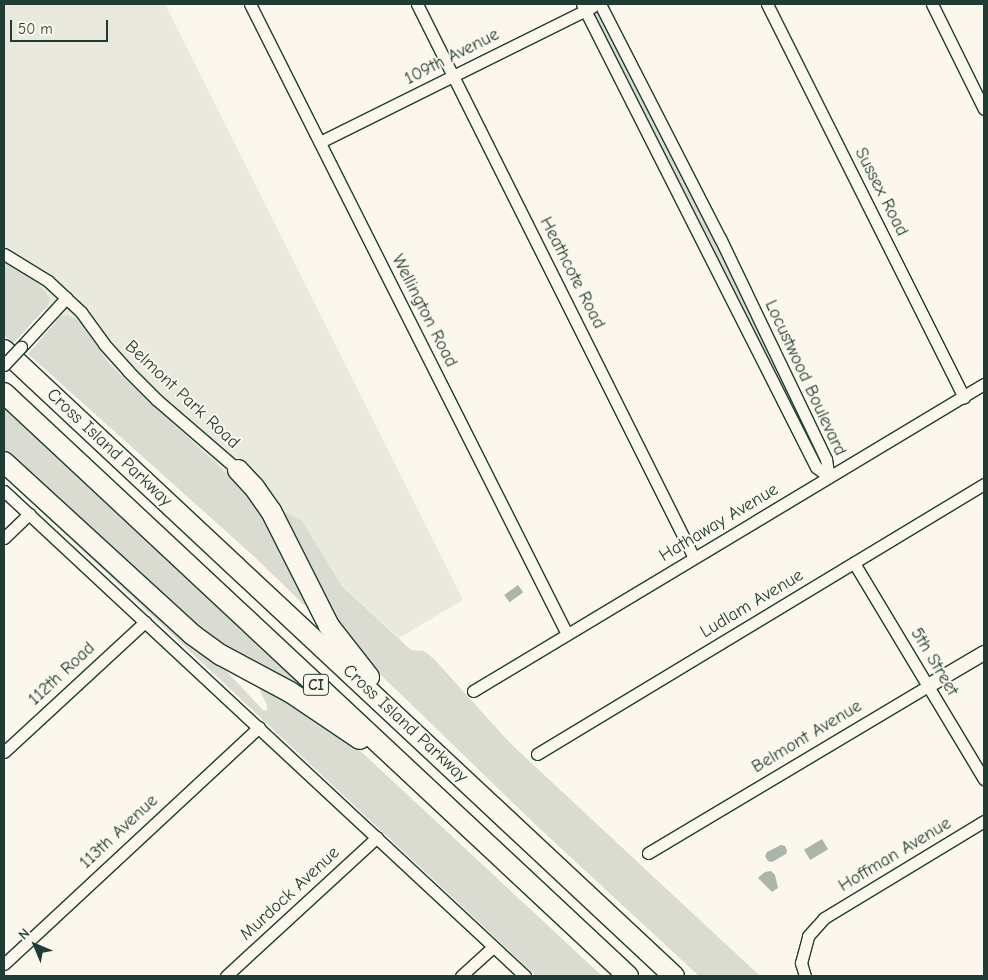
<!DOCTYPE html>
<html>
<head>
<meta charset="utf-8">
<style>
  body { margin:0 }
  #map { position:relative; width:988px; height:980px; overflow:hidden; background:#fbf7ec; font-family:"Comic Neue",sans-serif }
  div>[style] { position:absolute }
  .built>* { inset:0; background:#eae9de }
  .green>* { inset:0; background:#dbdcd1 }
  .water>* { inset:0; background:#adb4aa; transform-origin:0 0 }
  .roads { filter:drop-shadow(1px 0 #1f3d34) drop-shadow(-1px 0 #1f3d34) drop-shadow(0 1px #1f3d34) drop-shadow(0 -1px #1f3d34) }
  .minor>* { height:11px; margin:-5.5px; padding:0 5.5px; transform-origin:5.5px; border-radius:5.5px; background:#fbf7ec }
  .tertiary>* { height:14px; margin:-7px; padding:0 7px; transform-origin:7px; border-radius:7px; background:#fbf7ec }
  .motorway>* { height:20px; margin:-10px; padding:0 10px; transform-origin:10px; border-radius:10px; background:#fbf7ec }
  .bridges { filter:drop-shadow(1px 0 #1f3d34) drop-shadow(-1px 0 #1f3d34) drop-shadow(0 1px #1f3d34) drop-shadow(0 -1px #1f3d34) }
  .minor-bridge>* { height:11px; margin:-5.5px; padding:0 5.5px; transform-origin:5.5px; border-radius:5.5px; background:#fbf7ec }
  span { translate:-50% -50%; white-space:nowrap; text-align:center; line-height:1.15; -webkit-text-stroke:4px #fbf7ec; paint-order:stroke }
  .shield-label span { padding:1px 4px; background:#fbf7ec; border:1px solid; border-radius:4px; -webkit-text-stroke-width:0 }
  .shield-label { font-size:16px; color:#1f3d34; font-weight:700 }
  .street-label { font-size:18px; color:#1f3d34 }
  .frame { position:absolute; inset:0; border:5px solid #1f3d34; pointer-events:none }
  .north { position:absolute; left:10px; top:920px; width:50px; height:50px; -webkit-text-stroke:4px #fbf7ec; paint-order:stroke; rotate:315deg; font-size:14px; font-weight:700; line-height:20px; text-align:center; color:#1f3d34 }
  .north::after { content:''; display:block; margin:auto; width:18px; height:22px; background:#1f3d34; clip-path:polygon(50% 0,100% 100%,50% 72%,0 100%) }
  .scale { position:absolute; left:10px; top:20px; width:98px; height:22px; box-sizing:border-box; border:2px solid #1f3d34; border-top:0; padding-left:6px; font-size:15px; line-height:18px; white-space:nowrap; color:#1f3d34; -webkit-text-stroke:4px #fbf7ec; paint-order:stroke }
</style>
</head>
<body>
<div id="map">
  <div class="built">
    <i style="clip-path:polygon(4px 4px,165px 4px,463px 600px,399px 638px,4px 273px)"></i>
  </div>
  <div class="green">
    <i style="clip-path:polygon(582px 4px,600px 4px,720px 238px,829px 477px,816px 467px)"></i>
    <i style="clip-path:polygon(4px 263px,39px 284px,50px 299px,47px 306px,13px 344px,4px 335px)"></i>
    <i style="clip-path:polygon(67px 315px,81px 322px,109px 364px,257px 502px,309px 607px,303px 604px,258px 560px,28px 354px,60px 317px)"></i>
    <i style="clip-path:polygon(4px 406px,181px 572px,305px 689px,290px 683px,225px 648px,194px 624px,4px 449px)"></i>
    <i style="clip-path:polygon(4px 472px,214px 658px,264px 711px,267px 710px,267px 705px,259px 689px,264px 686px,339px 731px,602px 976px,536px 976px,4px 477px)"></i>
    <i style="clip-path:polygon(281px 510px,302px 521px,341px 585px,411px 650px,424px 651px,434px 659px,511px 744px,760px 976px,699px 976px,537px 826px,383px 677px,344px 633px)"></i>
  </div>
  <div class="water">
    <i style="left:518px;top:585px;width:9px;height:17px;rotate:54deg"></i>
    <i style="left:822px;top:839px;width:12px;height:21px;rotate:59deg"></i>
    <i style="clip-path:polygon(781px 845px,785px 846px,787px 851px,786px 854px,772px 862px,768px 861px,765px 856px,767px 852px)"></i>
    <i style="clip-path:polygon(771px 871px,775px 875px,778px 888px,772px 892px,758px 878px,765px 872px)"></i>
  </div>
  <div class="roads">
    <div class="minor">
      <i style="left:250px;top:4px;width:705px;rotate:63.29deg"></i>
      <i style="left:417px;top:4px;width:619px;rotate:63.43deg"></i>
      <i style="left:582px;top:4px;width:519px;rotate:63.19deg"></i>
      <i style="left:816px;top:467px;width:16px;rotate:38deg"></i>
      <i style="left:600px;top:4px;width:263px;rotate:62.9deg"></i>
      <i style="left:720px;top:238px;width:245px;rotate:64.4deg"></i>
      <i style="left:826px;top:459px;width:18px;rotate:81deg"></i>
      <i style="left:767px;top:4px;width:440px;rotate:63.4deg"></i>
      <i style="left:932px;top:4px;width:117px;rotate:63.7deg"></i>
      <i style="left:320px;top:142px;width:304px;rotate:-26.4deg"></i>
      <i style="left:4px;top:254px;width:52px;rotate:31.5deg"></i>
      <i style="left:48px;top:281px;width:25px;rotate:43deg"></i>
      <i style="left:66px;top:298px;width:21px;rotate:43deg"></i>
      <i style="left:81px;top:312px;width:39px;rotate:54deg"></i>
      <i style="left:104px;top:344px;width:36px;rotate:48deg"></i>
      <i style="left:128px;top:371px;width:41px;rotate:45deg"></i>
      <i style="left:157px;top:400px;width:107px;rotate:40.8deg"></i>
      <i style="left:21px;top:347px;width:67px;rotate:-47.4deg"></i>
      <i style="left:4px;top:491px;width:712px;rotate:42.95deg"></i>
      <i style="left:4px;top:538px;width:35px;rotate:-44deg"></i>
      <i style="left:854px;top:563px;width:252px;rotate:59deg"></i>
      <i style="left:473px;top:691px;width:596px;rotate:-31deg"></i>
      <i style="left:4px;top:752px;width:192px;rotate:-42.7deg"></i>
      <i style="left:537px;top:754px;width:522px;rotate:-31.13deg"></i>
      <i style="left:648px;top:853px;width:326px;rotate:-30.8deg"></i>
      <i style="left:4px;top:964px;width:348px;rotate:-42.9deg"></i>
      <i style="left:226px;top:976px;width:205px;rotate:-42.6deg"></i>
      <i style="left:461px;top:976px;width:43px;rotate:-42.2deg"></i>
      <i style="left:805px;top:976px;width:14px;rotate:-107deg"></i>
      <i style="left:801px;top:963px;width:28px;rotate:-75deg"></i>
      <i style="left:808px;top:936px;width:24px;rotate:-48deg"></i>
      <i style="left:824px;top:918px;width:187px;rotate:-31.2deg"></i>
    </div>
    <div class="tertiary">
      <i style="left:928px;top:686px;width:65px;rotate:-30.5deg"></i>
    </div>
    <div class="motorway">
      <i style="left:4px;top:350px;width:917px;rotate:43.06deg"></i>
      <i style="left:4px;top:393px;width:854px;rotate:43.05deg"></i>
      <i style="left:4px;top:462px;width:256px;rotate:42.5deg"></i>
      <i style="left:193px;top:635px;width:34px;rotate:36deg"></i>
      <i style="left:221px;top:655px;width:78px;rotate:28.2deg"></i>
      <i style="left:290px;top:692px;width:84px;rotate:33.9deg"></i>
      <i style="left:238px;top:470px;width:23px;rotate:47deg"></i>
      <i style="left:254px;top:487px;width:29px;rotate:55deg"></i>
      <i style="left:271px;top:511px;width:129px;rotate:63.2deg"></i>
      <i style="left:329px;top:626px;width:65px;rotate:51.9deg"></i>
    </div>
  </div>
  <div class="bridges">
    <div class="minor-bridge">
      <i style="left:4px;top:365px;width:25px;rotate:-47deg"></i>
    </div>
  </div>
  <div class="shield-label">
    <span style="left:316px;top:685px">CI</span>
  </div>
  <div class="street-label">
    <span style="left:452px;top:57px;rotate:-27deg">109th Avenue</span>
    <span style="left:881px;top:192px;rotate:63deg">Sussex Road</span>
    <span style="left:572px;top:273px;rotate:63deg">Heathcote Road</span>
    <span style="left:424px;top:311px;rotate:63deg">Wellington Road</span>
    <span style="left:805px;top:378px;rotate:65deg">Locustwood Boulevard</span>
    <span style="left:182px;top:395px;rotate:43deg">Belmont Park Road</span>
    <span style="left:109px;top:448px;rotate:43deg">Cross Island Parkway</span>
    <span style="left:719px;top:523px;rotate:-31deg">Hathaway Avenue</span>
    <span style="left:752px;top:604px;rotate:-31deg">Ludlam Avenue</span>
    <span style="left:934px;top:662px;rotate:59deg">5th Street</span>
    <span style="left:62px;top:674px;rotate:-43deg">112th Road</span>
    <span style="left:405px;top:724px;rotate:43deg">Cross Island Parkway</span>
    <span style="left:807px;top:737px;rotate:-31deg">Belmont Avenue</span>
    <span style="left:119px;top:832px;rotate:-43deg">113th Avenue</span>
    <span style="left:895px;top:855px;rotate:-31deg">Hoffman Avenue</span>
    <span style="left:290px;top:894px;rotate:-43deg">Murdock Avenue</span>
  </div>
  <div class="frame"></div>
  <div class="north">N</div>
  <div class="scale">50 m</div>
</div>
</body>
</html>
